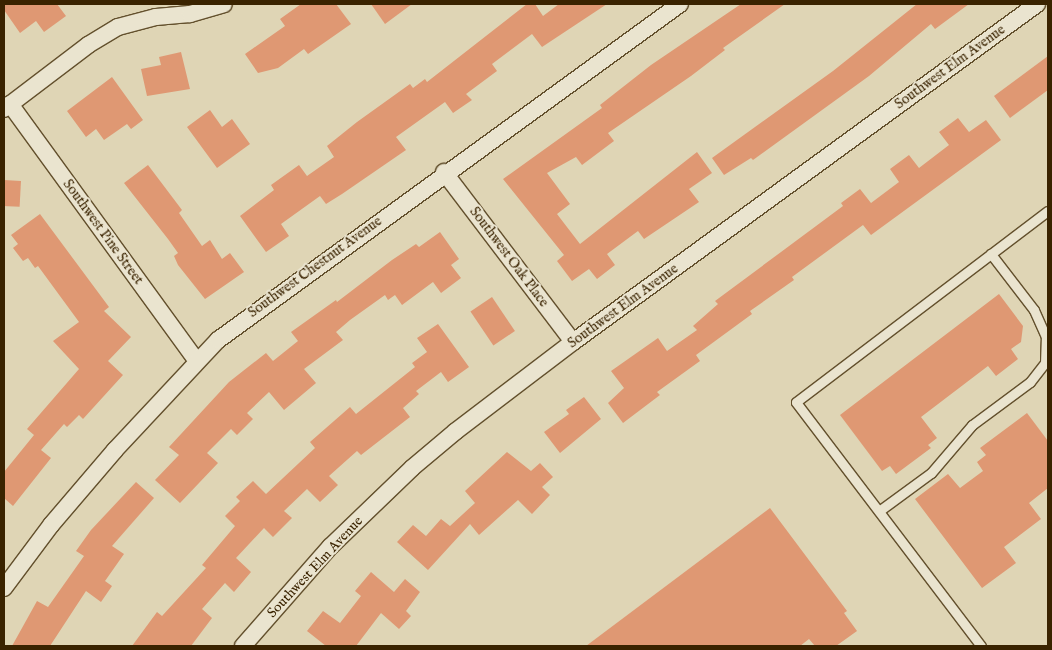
<!DOCTYPE html>
<html>
<head>
<meta charset="utf-8">
<style>
  body { margin:0 }
  #map { position:relative; width:1052px; height:650px; overflow:hidden; background:#dfd5b5; font-family:"IM FELL English",serif }
  div>[style] { position:absolute }
  .building>* { inset:0; background:#df9873; transform-origin:0 0 }
  .roads { filter:drop-shadow(1px 0 #63502d) drop-shadow(-1px 0 #63502d) drop-shadow(0 1px #63502d) drop-shadow(0 -1px #63502d) }
  .lane>* { height:9px; margin:-4.5px; padding:0 4.5px; transform-origin:4.5px; border-radius:4.5px; background:#eae4cf }
  .street>* { height:16px; margin:-8px; padding:0 8px; transform-origin:8px; border-radius:8px; background:#eae4cf }
  span { translate:-50% -50%; white-space:nowrap; text-align:center; line-height:1.15; -webkit-text-stroke:4px #eae4cf; paint-order:stroke }
  .street-label { font-size:14px; color:#3a2300 }
  .frame { position:absolute; inset:0; border:5px solid #3a2300; pointer-events:none }
</style>
</head>
<body>
<div id="map">
  <div class="building">
    <i style="clip-path:polygon(4px 4px,57px 4px,66px 16px,44px 32px,36px 21px,20px 33px,4px 10px)"></i>
    <i style="clip-path:polygon(301px 4px,336px 4px,351px 24px,308px 54px,304px 49px,278px 68px,258px 73px,245px 54px,285px 26px,280px 19px)"></i>
    <i style="clip-path:polygon(371px 4px,412px 4px,385px 24px)"></i>
    <i style="clip-path:polygon(527px 4px,535px 4px,543px 16px,559px 4px,607px 4px,542px 47px,532px 34px,492px 64px,497px 71px,466px 94px,472px 100px,453px 113px,445px 102px,396px 137px,406px 150px,342px 194px,326px 204px,320px 196px,281px 224px,289px 236px,266px 252px,240px 216px,274px 190px,271px 185px,299px 165px,307px 176px,334px 157px,327px 146px,357px 122px,410px 84px,413px 88px,425px 79px,427px 82px)"></i>
    <i style="clip-path:polygon(741px 4px,785px 4px,723px 48px,725px 50px,691px 76px,608px 133px,614px 141px,582px 165px,576px 157px,547px 173px,570px 204px,557px 214px,580px 244px,697px 152px,712px 173px,689px 189px,699px 202px,644px 239px,638px 231px,607px 254px,615px 265px,597px 279px,589px 269px,572px 281px,557px 261px,564px 255px,503px 179px,602px 108px,600px 105px,651px 65px)"></i>
    <i style="clip-path:polygon(917px 4px,969px 4px,935px 29px,931px 24px,869px 76px,753px 160px,751px 158px,724px 175px,712px 158px,833px 71px)"></i>
    <i style="clip-path:polygon(181px 52px,190px 89px,147px 96px,141px 69px,161px 65px,159px 57px)"></i>
    <i style="clip-path:polygon(1048px 56px,1048px 90px,1010px 118px,994px 96px)"></i>
    <i style="clip-path:polygon(112px 77px,143px 120px,131px 129px,127px 124px,104px 140px,96px 129px,86px 137px,67px 111px)"></i>
    <i style="clip-path:polygon(210px 110px,222px 127px,232px 119px,250px 144px,217px 168px,187px 127px)"></i>
    <i style="clip-path:polygon(958px 118px,969px 132px,986px 120px,1001px 140px,871px 235px,863px 225px,792px 277px,794px 280px,750px 311px,752px 314px,696px 355px,700px 361px,657px 392px,660px 395px,623px 423px,608px 403px,624px 388px,611px 371px,658px 338px,667px 351px,697px 330px,693px 326px,718px 304px,715px 301px,843px 206px,841px 203px,860px 189px,871px 203px,899px 182px,890px 169px,909px 155px,919px 168px,949px 145px,939px 132px)"></i>
    <i style="clip-path:polygon(148px 165px,182px 210px,179px 213px,202px 246px,210px 240px,222px 259px,230px 253px,244px 272px,205px 299px,178px 265px,174px 256px,178px 253px,168px 239px,124px 183px)"></i>
    <i style="left:4px;top:180px;width:17px;height:26px;rotate:3deg"></i>
    <i style="clip-path:polygon(40px 214px,109px 307px,104px 311px,131px 337px,108px 361px,123px 375px,83px 419px,79px 415px,67px 427px,64px 424px,41px 450px,51px 458px,13px 506px,4px 498px,4px 472px,34px 435px,27px 429px,79px 369px,53px 341px,79px 322px,38px 266px,35px 268px,28px 258px,23px 261px,13px 248px,18px 244px,11px 235px)"></i>
    <i style="clip-path:polygon(440px 232px,459px 259px,451px 265px,461px 278px,441px 293px,433px 282px,402px 305px,395px 295px,388px 300px,385px 295px,350px 320px,336px 332px,343px 340px,304px 369px,316px 383px,284px 410px,269px 392px,247px 413px,253px 419px,237px 435px,231px 429px,207px 453px,218px 463px,180px 503px,155px 480px,179px 455px,169px 447px,229px 382px,266px 353px,273px 361px,298px 341px,291px 332px,336px 300px,337px 302px,392px 260px,416px 244px,419px 247px)"></i>
    <i style="clip-path:polygon(999px 294px,1023px 326px,1021px 342px,1011px 349px,1018px 359px,996px 376px,988px 366px,921px 417px,937px 438px,928px 445px,931px 448px,896px 474px,890px 466px,882px 471px,840px 415px)"></i>
    <i style="left:492px;top:297px;width:41px;height:26px;rotate:56deg"></i>
    <i style="clip-path:polygon(438px 324px,469px 367px,448px 382px,441px 372px,416px 391px,419px 394px,403px 408px,410px 417px,361px 455px,357px 451px,329px 476px,338px 485px,320px 502px,307px 489px,284px 511px,292px 518px,273px 537px,264px 528px,236px 558px,251px 572px,234px 592px,225px 583px,202px 609px,212px 618px,191px 646px,132px 646px,157px 612px,162px 616px,206px 568px,202px 565px,235px 526px,225px 516px,240px 501px,236px 497px,253px 481px,266px 494px,315px 448px,310px 442px,350px 407px,356px 414px,415px 367px,412px 363px,427px 352px,417px 338px)"></i>
    <i style="clip-path:polygon(584px 397px,601px 419px,560px 453px,544px 432px,569px 414px,566px 410px)"></i>
    <i style="clip-path:polygon(1027px 413px,1048px 441px,1048px 488px,1029px 503px,1041px 519px,1004px 547px,1016px 563px,982px 588px,915px 499px,948px 474px,960px 488px,983px 471px,977px 462px,986px 455px,980px 448px)"></i>
    <i style="clip-path:polygon(507px 452px,531px 471px,540px 463px,553px 477px,542px 487px,550px 495px,532px 514px,518px 500px,479px 535px,470px 524px,428px 570px,397px 542px,413px 525px,426px 536px,441px 519px,450px 526px,475px 503px,465px 491px)"></i>
    <i style="clip-path:polygon(136px 482px,154px 498px,112px 546px,124px 554px,105px 581px,112px 586px,101px 602px,86px 591px,50px 646px,12px 646px,37px 601px,48px 607px,84px 556px,76px 551px,91px 530px)"></i>
    <i style="clip-path:polygon(770px 508px,847px 611px,844px 613px,857px 631px,836px 646px,815px 646px,809px 639px,800px 646px,586px 646px)"></i>
    <i style="clip-path:polygon(371px 572px,394px 592px,405px 579px,420px 592px,406px 611px,411px 616px,399px 629px,381px 613px,356px 646px,326px 646px,307px 631px,323px 611px,340px 623px,361px 596px,355px 591px)"></i>
  </div>
  <div class="roads">
    <div class="lane">
      <i style="left:879px;top:511px;width:64px;rotate:-36.2deg"></i>
      <i style="left:931px;top:473px;width:63px;rotate:-49.5deg"></i>
      <i style="left:972px;top:425px;width:72px;rotate:-36.6deg"></i>
      <i style="left:1030px;top:382px;width:24px;rotate:-52deg"></i>
      <i style="left:1045px;top:363px;width:26px;rotate:-88deg"></i>
      <i style="left:1046px;top:337px;width:30px;rotate:-114deg"></i>
      <i style="left:1034px;top:310px;width:71px;rotate:-127.5deg"></i>
      <i style="left:981px;top:646px;width:306px;rotate:-127.2deg"></i>
      <i style="left:796px;top:402px;width:316px;rotate:-37.2deg"></i>
    </div>
    <div class="street">
      <i style="left:10px;top:104px;width:316px;rotate:54deg"></i>
      <i style="left:4px;top:109px;width:106px;rotate:-37.3deg"></i>
      <i style="left:88px;top:45px;width:35px;rotate:-31deg"></i>
      <i style="left:118px;top:27px;width:39px;rotate:-15deg"></i>
      <i style="left:156px;top:17px;width:34px;rotate:-5deg"></i>
      <i style="left:190px;top:14px;width:35px;rotate:-16deg"></i>
      <i style="left:444px;top:172px;width:213px;rotate:52.8deg"></i>
      <i style="left:4px;top:588px;width:79px;rotate:-53.3deg"></i>
      <i style="left:51px;top:525px;width:99px;rotate:-49.5deg"></i>
      <i style="left:115px;top:450px;width:151px;rotate:-46.9deg"></i>
      <i style="left:218px;top:340px;width:571px;rotate:-36.03deg"></i>
      <i style="left:243px;top:646px;width:132px;rotate:-48.7deg"></i>
      <i style="left:330px;top:547px;width:114px;rotate:-43.9deg"></i>
      <i style="left:412px;top:468px;width:57px;rotate:-40.1deg"></i>
      <i style="left:456px;top:431px;width:147px;rotate:-37.3deg"></i>
      <i style="left:573px;top:342px;width:574px;rotate:-36.07deg"></i>
    </div>
  </div>
  <div class="street-label">
    <span style="left:950px;top:67px;rotate:-36deg">Southwest Elm Avenue</span>
    <span style="left:103px;top:232px;rotate:54deg">Southwest Pine Street</span>
    <span style="left:509px;top:257px;rotate:53deg">Southwest Oak Place</span>
    <span style="left:315px;top:267px;rotate:-36deg">Southwest Chestnut Avenue</span>
    <span style="left:623px;top:306px;rotate:-36deg">Southwest Elm Avenue</span>
    <span style="left:315px;top:567px;rotate:-47deg">Southwest Elm Avenue</span>
  </div>
  <div class="frame"></div>
</div>
</body>
</html>
